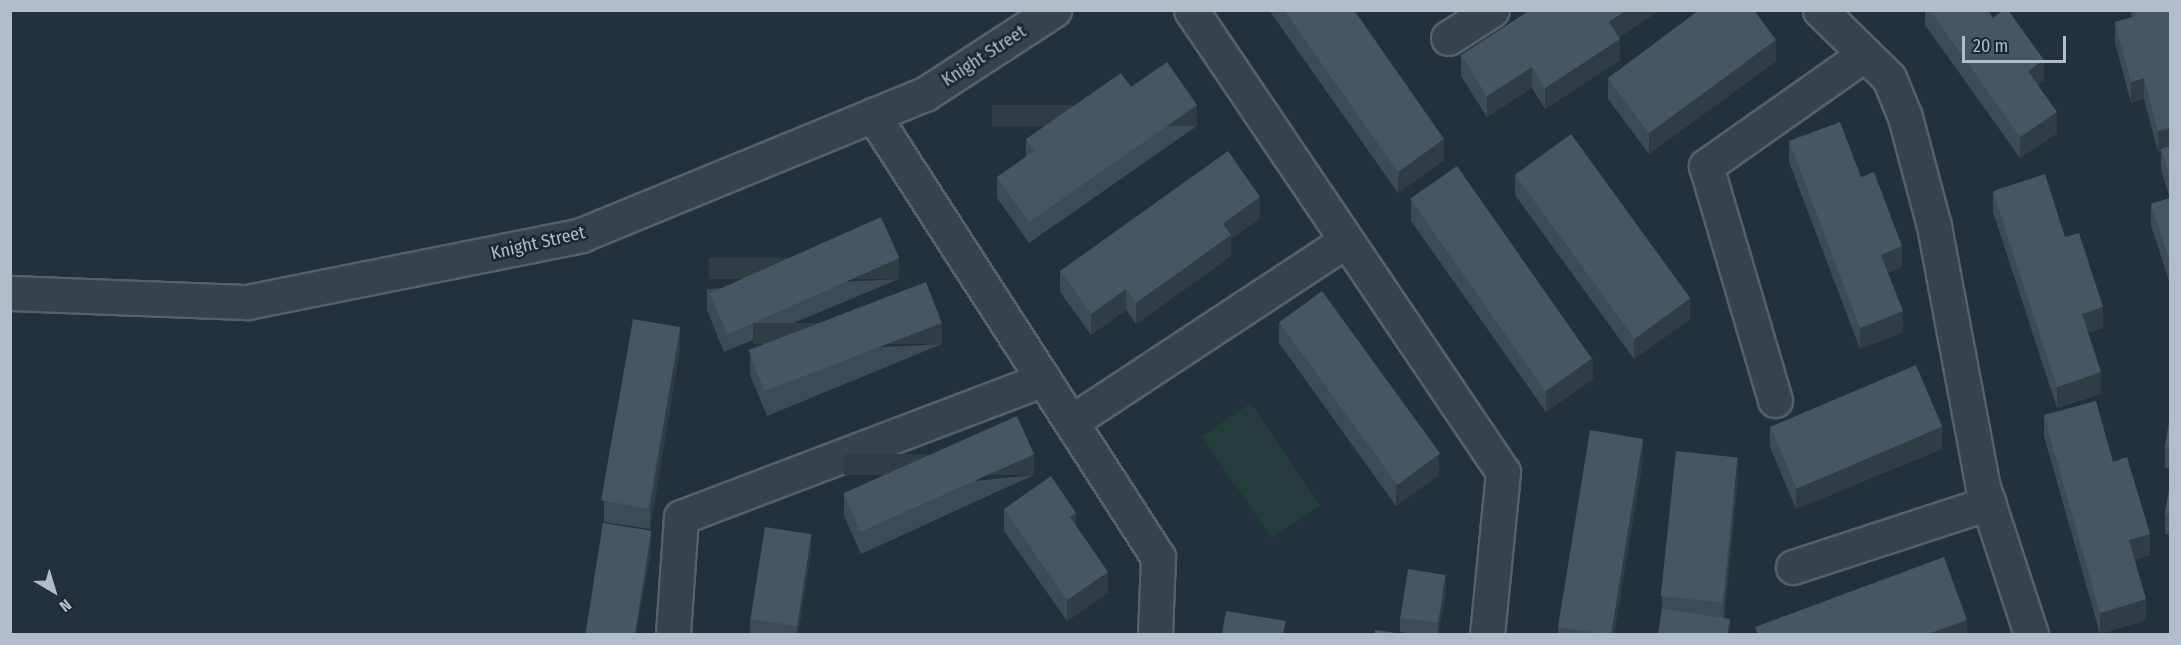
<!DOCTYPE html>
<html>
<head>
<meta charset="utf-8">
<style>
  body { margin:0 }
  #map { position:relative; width:2181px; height:645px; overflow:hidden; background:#22313c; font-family:"Fira Sans Condensed",sans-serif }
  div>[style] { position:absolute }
  .green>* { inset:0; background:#243d3c; transform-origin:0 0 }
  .roads { filter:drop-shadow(2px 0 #54606a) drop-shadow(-2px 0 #54606a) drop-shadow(0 2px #54606a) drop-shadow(0 -2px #54606a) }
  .minor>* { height:33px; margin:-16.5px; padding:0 16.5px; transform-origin:16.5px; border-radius:16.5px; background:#36424c }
  .wall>* { inset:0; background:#3c4b55 }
  .shaded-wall>* { inset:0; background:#313d45; transform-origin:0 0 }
  .building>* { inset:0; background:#465763; transform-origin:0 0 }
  span { translate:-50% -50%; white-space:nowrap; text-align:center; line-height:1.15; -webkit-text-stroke:5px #1b2731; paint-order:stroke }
  .street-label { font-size:18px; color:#b1bdc8 }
  .frame { position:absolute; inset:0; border:12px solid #b1bdc8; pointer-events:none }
  .north { position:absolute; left:24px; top:561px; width:60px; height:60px; -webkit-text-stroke:4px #1b2731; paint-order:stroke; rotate:142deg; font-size:16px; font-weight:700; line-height:24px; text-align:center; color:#b1bdc8 }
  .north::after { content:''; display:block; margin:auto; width:21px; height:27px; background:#b1bdc8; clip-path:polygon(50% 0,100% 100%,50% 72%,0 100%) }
  .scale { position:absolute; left:1962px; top:36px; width:104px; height:27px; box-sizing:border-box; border:3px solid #b1bdc8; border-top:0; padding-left:8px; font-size:18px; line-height:21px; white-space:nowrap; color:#b1bdc8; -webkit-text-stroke:4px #1b2731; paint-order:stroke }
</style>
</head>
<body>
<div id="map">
  <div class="green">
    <i style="left:1251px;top:403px;width:124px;height:59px;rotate:56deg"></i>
  </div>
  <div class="roads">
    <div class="minor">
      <i style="left:1191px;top:10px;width:557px;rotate:55.97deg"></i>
      <i style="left:1503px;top:472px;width:163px;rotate:95.6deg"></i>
      <i style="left:1820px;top:10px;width:97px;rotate:44.6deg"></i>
      <i style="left:1889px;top:78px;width:42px;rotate:67.7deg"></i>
      <i style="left:1905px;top:117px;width:113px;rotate:75.1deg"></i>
      <i style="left:1934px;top:226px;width:266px;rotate:79.4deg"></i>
      <i style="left:1983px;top:487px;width:155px;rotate:71.9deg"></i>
      <i style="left:1448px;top:38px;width:52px;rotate:-32.5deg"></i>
      <i style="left:873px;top:115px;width:526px;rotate:57.19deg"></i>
      <i style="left:1158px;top:557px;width:77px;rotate:92.2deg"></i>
      <i style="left:10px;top:293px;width:237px;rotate:2.2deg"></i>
      <i style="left:247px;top:302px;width:341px;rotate:-11.3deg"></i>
      <i style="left:581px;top:235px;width:372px;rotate:-22.3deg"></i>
      <i style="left:925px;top:94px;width:154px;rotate:-33.1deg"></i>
      <i style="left:1775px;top:400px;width:244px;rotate:-106.4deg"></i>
      <i style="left:1706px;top:166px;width:194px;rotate:-35.2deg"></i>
      <i style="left:1071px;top:422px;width:329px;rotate:-33.4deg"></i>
      <i style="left:1793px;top:567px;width:206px;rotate:-18.1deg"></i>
      <i style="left:673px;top:634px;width:117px;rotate:-86.1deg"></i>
      <i style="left:681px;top:517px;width:388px;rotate:-20.8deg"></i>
    </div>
  </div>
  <div class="wall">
    <i style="clip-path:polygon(1269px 10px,1354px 10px,1444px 160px,1398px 193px)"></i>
    <i style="clip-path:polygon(1660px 10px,1619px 37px,1620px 60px,1545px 109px,1532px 88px,1487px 117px,1461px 76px,1461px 55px)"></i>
    <i style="clip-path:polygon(1925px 10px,1987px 10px,2044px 81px,2038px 85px,2057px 133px,2020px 158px,1925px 25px)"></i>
    <i style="clip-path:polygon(2130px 10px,2170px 10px,2170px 284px,2151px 225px,2151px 204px,2170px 198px,2161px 170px,2161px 152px,2158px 152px,2144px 99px,2131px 103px,2115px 43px,2115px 22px,2132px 17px)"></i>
    <i style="clip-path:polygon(1776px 61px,1649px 154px,1608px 99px,1608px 78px)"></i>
    <i style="clip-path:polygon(1131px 87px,1197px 126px,1029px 243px,997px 198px,997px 177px,1026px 157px,1026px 139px)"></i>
    <i style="clip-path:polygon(1789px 141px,1861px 177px,1902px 267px,1888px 273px,1903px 332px,1860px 349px,1789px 162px)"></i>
    <i style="clip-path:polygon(1515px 174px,1690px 319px,1634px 359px,1515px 195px)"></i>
    <i style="clip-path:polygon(1993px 191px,2065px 237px,2103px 328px,2088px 333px,2101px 394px,2057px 408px,1993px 212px)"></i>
    <i style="clip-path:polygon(1411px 200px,1593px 379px,1546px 412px,1411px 221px)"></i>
    <i style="clip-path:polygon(1260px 218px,1231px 239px,1231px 256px,1136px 324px,1126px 310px,1091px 335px,1060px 292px,1060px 271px)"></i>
    <i style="clip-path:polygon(899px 279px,724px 352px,707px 310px,707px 289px)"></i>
    <i style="clip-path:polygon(1279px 322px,1439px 475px,1396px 506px,1279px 343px)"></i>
    <i style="clip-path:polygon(942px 344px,767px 416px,750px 375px,750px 354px)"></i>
    <i style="clip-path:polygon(680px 348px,650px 529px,604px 522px,604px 501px)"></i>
    <i style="clip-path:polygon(2044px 415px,2113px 462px,2150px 555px,2134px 560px,2146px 620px,2100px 634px,2044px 436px)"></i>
    <i style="clip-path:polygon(2170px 417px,2170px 469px,2165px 468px,2165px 447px)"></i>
    <i style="clip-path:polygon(1770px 426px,1942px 449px,1796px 509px,1770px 447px)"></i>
    <i style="clip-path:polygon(1643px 460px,1614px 634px,1558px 634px,1558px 627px)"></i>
    <i style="clip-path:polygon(1034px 475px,861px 554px,844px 516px,844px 494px)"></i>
    <i style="clip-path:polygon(1738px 478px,1724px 618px,1730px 634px,1662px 611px,1662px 596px)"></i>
    <i style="clip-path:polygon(2170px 486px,2170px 535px,2165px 534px,2165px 513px)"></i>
    <i style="clip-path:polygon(1004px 509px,1076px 526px,1108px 593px,1067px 621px,1004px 531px)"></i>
    <i style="clip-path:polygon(811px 550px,798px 634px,750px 634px,750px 619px)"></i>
    <i style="clip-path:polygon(1446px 591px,1438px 634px,1412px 634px,1400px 632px,1400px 617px)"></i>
  </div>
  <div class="shaded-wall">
    <i style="clip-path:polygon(1627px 10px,1660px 10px,1609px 43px,1609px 22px)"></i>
    <i style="clip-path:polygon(1620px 39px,1620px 60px,1545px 109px,1545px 88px)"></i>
    <i style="clip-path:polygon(1776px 40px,1776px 61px,1649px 154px,1649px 133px)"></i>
    <i style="clip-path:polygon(2044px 60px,2044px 81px,2028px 92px,2028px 71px)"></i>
    <i style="clip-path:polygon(1532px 67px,1532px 88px,1487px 117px,1487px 96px)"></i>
    <i style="clip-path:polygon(2144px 78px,2144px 99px,2131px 103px,2131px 82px)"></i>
    <i style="left:1197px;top:105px;width:21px;height:205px;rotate:90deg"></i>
    <i style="clip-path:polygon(2057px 112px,2057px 133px,2020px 158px,2020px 137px)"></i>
    <i style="clip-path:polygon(2170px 128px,2170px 149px,2161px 149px,2161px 152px,2158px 152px,2158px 131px)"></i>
    <i style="clip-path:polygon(1444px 139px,1444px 160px,1398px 193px,1398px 172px)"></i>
    <i style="clip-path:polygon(1260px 197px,1260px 218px,1231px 239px,1231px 256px,1136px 324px,1136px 303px,1223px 224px)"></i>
    <i style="clip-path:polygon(1902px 246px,1902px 267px,1881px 276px,1881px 255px)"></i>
    <i style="left:899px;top:258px;width:21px;height:190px;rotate:90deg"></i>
    <i style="clip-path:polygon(1126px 289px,1126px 310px,1091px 335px,1091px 314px)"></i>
    <i style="clip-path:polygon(1690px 298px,1690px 319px,1634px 359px,1634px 338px)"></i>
    <i style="clip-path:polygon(2103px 307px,2103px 328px,2082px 335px,2082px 314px)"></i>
    <i style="clip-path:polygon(1903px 311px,1903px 332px,1860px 349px,1860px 328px)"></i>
    <i style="left:942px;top:323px;width:21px;height:189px;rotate:90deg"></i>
    <i style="clip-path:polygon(680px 327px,680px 348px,650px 529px,650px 508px)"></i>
    <i style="clip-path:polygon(1593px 358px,1593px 379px,1546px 412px,1546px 391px)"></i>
    <i style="clip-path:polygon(2101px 372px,2101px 394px,2057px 408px,2057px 387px)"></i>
    <i style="clip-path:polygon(1942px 427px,1942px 449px,1796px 509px,1796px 488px)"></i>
    <i style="clip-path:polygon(1643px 439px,1643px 460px,1614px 634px,1611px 634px)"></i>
    <i style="left:1034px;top:454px;width:21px;height:190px;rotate:90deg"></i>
    <i style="clip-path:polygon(1439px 454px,1439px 475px,1396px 506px,1396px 485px)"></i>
    <i style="clip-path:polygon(1738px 457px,1738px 478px,1724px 624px,1724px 603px)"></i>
    <i style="clip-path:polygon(1076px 513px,1076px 534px,1070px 517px)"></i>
    <i style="clip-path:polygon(651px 531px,651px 552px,636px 634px,633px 634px)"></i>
    <i style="clip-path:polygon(811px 534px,811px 550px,798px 634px,797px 634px,797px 626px)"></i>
    <i style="clip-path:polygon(2150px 534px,2150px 555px,2129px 561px,2129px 540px)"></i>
    <i style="clip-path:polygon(1108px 572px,1108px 593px,1067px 621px,1067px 600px)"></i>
    <i style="clip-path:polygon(1446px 575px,1446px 591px,1438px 634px,1438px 624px)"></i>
    <i style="clip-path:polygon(2146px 599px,2146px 620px,2100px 634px,2100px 613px)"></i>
    <i style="clip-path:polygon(1730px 619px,1730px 634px,1727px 634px)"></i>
    <i style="clip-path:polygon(1967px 620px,1967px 634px,1928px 634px)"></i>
  </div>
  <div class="building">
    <i style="clip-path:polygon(1284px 10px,1354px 10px,1444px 139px,1398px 172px)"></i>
    <i style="clip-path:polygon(1530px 10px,1627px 10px,1609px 22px,1620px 39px,1545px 88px,1532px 67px,1487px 96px,1461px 55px)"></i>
    <i style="clip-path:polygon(1699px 10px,1754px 10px,1776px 40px,1649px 133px,1608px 78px)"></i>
    <i style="clip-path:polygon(1930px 10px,1987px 10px,1993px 18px,2003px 10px,2008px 10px,2044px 60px,2028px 71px,2057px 112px,2020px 137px)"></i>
    <i style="clip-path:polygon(2136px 10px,2170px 10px,2170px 128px,2158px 131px,2144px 78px,2131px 82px,2115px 22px,2137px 16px)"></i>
    <i style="clip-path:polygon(1167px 62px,1197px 105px,1029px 222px,997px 177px,1034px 151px,1026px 139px,1121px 73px,1131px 87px)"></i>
    <i style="clip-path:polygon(1840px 122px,1861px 177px,1874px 172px,1902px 246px,1881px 255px,1903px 311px,1860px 328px,1789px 141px)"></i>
    <i style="left:1571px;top:134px;width:203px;height:69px;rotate:54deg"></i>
    <i style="clip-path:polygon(2170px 146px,2170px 178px,2161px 149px)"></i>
    <i style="clip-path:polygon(1228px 151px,1260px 197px,1223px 224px,1231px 235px,1136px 303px,1126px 289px,1091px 314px,1060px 271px)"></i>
    <i style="left:1457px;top:166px;width:235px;height:57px;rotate:55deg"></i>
    <i style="clip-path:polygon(2045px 174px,2065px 237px,2079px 233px,2103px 307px,2082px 314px,2101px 372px,2057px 387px,1993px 191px)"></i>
    <i style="clip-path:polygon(2170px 198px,2170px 263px,2151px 204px)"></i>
    <i style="left:881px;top:217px;width:45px;height:188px;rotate:66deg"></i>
    <i style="left:926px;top:282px;width:44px;height:190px;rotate:69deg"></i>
    <i style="left:1322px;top:291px;width:201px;height:53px;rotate:54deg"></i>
    <i style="left:633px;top:319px;width:48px;height:184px;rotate:10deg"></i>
    <i style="left:1916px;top:365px;width:67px;height:158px;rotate:67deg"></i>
    <i style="clip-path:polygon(2096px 401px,2113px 462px,2127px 457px,2150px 534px,2129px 540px,2146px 599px,2100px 613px,2044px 415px)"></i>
    <i style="left:1017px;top:416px;width:42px;height:190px;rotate:66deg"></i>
    <i style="clip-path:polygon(2170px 417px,2170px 448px,2165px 447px)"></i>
    <i style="clip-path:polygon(1590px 430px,1643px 439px,1611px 634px,1604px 634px,1558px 627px)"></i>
    <i style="left:1676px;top:451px;width:62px;height:146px;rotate:6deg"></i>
    <i style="clip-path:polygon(1051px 476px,1076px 513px,1070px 517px,1108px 572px,1067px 600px,1004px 509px)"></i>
    <i style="clip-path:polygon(2170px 486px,2170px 514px,2165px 513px)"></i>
    <i style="left:603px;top:523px;width:49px;height:113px;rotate:9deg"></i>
    <i style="left:765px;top:527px;width:47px;height:93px;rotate:9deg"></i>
    <i style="clip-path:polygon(1944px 557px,1967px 620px,1928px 634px,1758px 634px,1755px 627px)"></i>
    <i style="left:1408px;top:569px;width:38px;height:49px;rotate:9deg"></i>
    <i style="clip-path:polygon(1662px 609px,1730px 619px,1727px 634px,1658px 634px)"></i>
    <i style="clip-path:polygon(1226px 611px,1286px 621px,1283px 634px,1222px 634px)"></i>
    <i style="clip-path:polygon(1375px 630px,1403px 634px,1375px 634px)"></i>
  </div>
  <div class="street-label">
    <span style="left:984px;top:56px;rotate:-33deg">Knight Street</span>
    <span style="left:538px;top:243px;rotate:-13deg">Knight Street</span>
  </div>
  <div class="frame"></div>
  <div class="north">N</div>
  <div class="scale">20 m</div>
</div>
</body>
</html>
